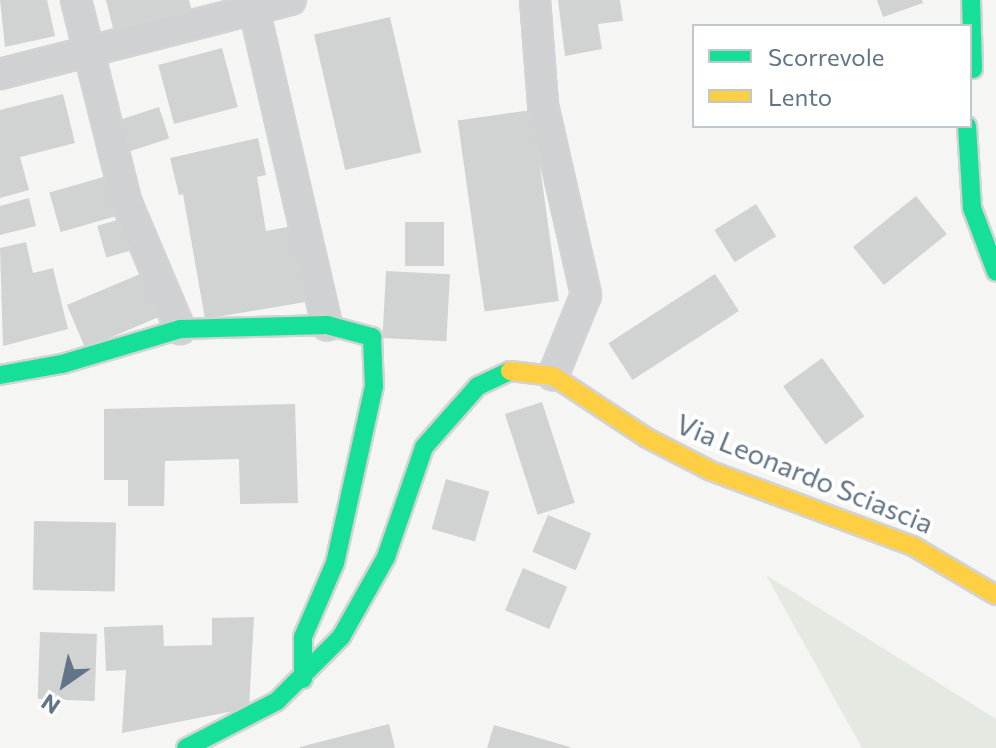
<!DOCTYPE html>
<html>
<head>
<meta charset="utf-8">
<style>
  body { margin:0 }
  #map { position:relative; width:996px; height:748px; overflow:hidden; background:#f5f5f3; font-family:Commissioner,sans-serif }
  div>[style] { position:absolute }
  .green>* { inset:0; background:#e4e9e1 }
  .building>* { inset:0; background:#d1d2d2; transform-origin:0 0 }
  .roads { filter:drop-shadow(2px 0 #d1d3d4) drop-shadow(-2px 0 #d1d3d4) drop-shadow(0 2px #d1d3d4) drop-shadow(0 -2px #d1d3d4) }
  .street>* { height:28px; margin:-14px; padding:0 14px; transform-origin:14px; border-radius:14px; background:#d0d1d2 }
  .fast>* { height:18px; margin:-9px; padding:0 9px; transform-origin:9px; border-radius:9px; background:#16e098 }
  .slow>* { height:18px; margin:-9px; padding:0 9px; transform-origin:9px; border-radius:9px; background:#ffcf43 }
  span { translate:-50% -50%; white-space:nowrap; text-align:center; line-height:1.15; -webkit-text-stroke:8px #fff; paint-order:stroke }
  .street-label { font-size:28px; color:#627586 }
  .legend { position:absolute; left:692px; top:24px; width:280px; height:104px; box-sizing:border-box; background:#fff; border:2px solid #c0c8cf; margin:0; padding:10px 14px; list-style:none; font-size:24px; color:#627586 }
  .legend li { display:flex; align-items:center; gap:16px; height:40px }
  .legend b { width:40px; border:2px solid #c0c8cf }
  .north { position:absolute; left:24px; top:644px; width:80px; height:80px; -webkit-text-stroke:6px #fff; paint-order:stroke; rotate:214deg; font-size:22px; font-weight:700; line-height:32px; text-align:center; color:#627586 }
  .north::after { content:''; display:block; margin:auto; width:28px; height:36px; background:#627586; clip-path:polygon(50% 0,100% 100%,50% 72%,0 100%) }
</style>
</head>
<body>
<div id="map">
  <div class="green">
    <i style="clip-path:polygon(766px 575px,996px 719px,996px 748px,862px 748px)"></i>
  </div>
  <div class="building">
    <i style="clip-path:polygon(0 0,47px 0,55px 36px,5px 47px)"></i>
    <i style="clip-path:polygon(106px 0,189px 0,192px 12px,114px 32px)"></i>
    <i style="clip-path:polygon(558px 0,620px 0,623px 21px,598px 24px,602px 49px,565px 56px)"></i>
    <i style="clip-path:polygon(877px 0,922px 0,923px 3px,883px 17px)"></i>
    <i style="left:390px;top:17px;width:139px;height:78px;rotate:77deg"></i>
    <i style="left:222px;top:48px;width:61px;height:66px;rotate:75deg"></i>
    <i style="clip-path:polygon(63px 94px,75px 143px,20px 157px,29px 190px,0 198px,0 110px)"></i>
    <i style="left:159px;top:107px;width:33px;height:45px;rotate:72deg"></i>
    <i style="left:532px;top:110px;width:193px;height:75px;rotate:82deg"></i>
    <i style="clip-path:polygon(258px 138px,266px 175px,257px 177px,266px 231px,298px 225px,311px 301px,205px 319px,183px 194px,179px 195px,170px 158px)"></i>
    <i style="left:107px;top:176px;width:41px;height:60px;rotate:74deg"></i>
    <i style="left:916px;top:196px;width:49px;height:81px;rotate:51deg"></i>
    <i style="clip-path:polygon(29px 198px,36px 226px,0 235px,0 206px)"></i>
    <i style="left:756px;top:204px;width:38px;height:49px;rotate:58deg"></i>
    <i style="left:128px;top:217px;width:33px;height:32px;rotate:74deg"></i>
    <i style="left:405px;top:222px;width:39px;height:44px"></i>
    <i style="clip-path:polygon(26px 242px,33px 273px,53px 268px,68px 329px,3px 346px,0 248px)"></i>
    <i style="left:147px;top:271px;width:47px;height:87px;rotate:67deg"></i>
    <i style="left:386px;top:271px;width:64px;height:67px;rotate:3deg"></i>
    <i style="left:715px;top:274px;width:44px;height:127px;rotate:57deg"></i>
    <i style="left:822px;top:358px;width:72px;height:48px;rotate:54deg"></i>
    <i style="left:542px;top:402px;width:106px;height:39px;rotate:72deg"></i>
    <i style="clip-path:polygon(295px 404px,298px 503px,240px 504px,239px 459px,165px 461px,164px 506px,128px 506px,128px 480px,104px 480px,104px 409px)"></i>
    <i style="left:446px;top:479px;width:45px;height:52px;rotate:16deg"></i>
    <i style="left:548px;top:515px;width:47px;height:40px;rotate:23deg"></i>
    <i style="left:34px;top:521px;width:82px;height:69px;rotate:1deg"></i>
    <i style="left:523px;top:568px;width:48px;height:46px;rotate:23deg"></i>
    <i style="clip-path:polygon(254px 617px,249px 708px,122px 733px,126px 670px,106px 671px,104px 627px,163px 625px,164px 646px,212px 645px,212px 618px)"></i>
    <i style="left:40px;top:632px;width:57px;height:67px;rotate:2deg"></i>
    <i style="clip-path:polygon(389px 724px,395px 748px,300px 748px,300px 747px)"></i>
    <i style="clip-path:polygon(494px 725px,570px 747px,570px 748px,487px 748px)"></i>
  </div>
  <div class="roads">
    <div class="street">
      <i style="left:76px;top:0;width:207px;rotate:76deg"></i>
      <i style="left:126px;top:201px;width:139px;rotate:67.1deg"></i>
      <i style="left:252px;top:0;width:334px;rotate:77deg"></i>
      <i style="left:535px;top:0;width:105px;rotate:85.6deg"></i>
      <i style="left:543px;top:105px;width:195px;rotate:77.2deg"></i>
      <i style="left:586px;top:295px;width:87px;rotate:112.2deg"></i>
      <i style="left:0;top:74px;width:300px;rotate:-14.3deg"></i>
    </div>
    <div class="fast">
      <i style="left:971px;top:0;width:69px;rotate:88.3deg"></i>
      <i style="left:967px;top:126px;width:82px;rotate:86.5deg"></i>
      <i style="left:972px;top:208px;width:68px;rotate:69.4deg"></i>
      <i style="left:0;top:375px;width:63px;rotate:-10.1deg"></i>
      <i style="left:62px;top:364px;width:123px;rotate:-16.5deg"></i>
      <i style="left:180px;top:329px;width:147px;rotate:-1.6deg"></i>
      <i style="left:327px;top:325px;width:47px;rotate:14.9deg"></i>
      <i style="left:372px;top:337px;width:49px;rotate:87.7deg"></i>
      <i style="left:374px;top:386px;width:181px;rotate:102.4deg"></i>
      <i style="left:335px;top:563px;width:81px;rotate:113.4deg"></i>
      <i style="left:303px;top:637px;width:42px;rotate:90deg"></i>
      <i style="left:186px;top:748px;width:102px;rotate:-27.3deg"></i>
      <i style="left:277px;top:701px;width:91px;rotate:-45deg"></i>
      <i style="left:341px;top:637px;width:92px;rotate:-60.6deg"></i>
      <i style="left:386px;top:557px;width:116px;rotate:-70.9deg"></i>
      <i style="left:424px;top:447px;width:81px;rotate:-48.5deg"></i>
      <i style="left:478px;top:386px;width:35px;rotate:-25deg"></i>
    </div>
    <div class="slow">
      <i style="left:510px;top:371px;width:43px;rotate:6.6deg"></i>
      <i style="left:553px;top:376px;width:113px;rotate:33.4deg"></i>
      <i style="left:647px;top:438px;width:72px;rotate:27.3deg"></i>
      <i style="left:711px;top:471px;width:215px;rotate:20.4deg"></i>
      <i style="left:913px;top:546px;width:96px;rotate:30.6deg"></i>
    </div>
  </div>
  <div class="street-label">
    <span style="left:805px;top:473px;rotate:22deg">Via Leonardo Sciascia</span>
  </div>
  <ul class="legend">
  <li><b style="height:10px;background:#16e098"></b>Scorrevole</li>
  <li><b style="height:10px;background:#ffcf43"></b>Lento</li>
  </ul>
  <div class="north">N</div>
</div>
</body>
</html>
